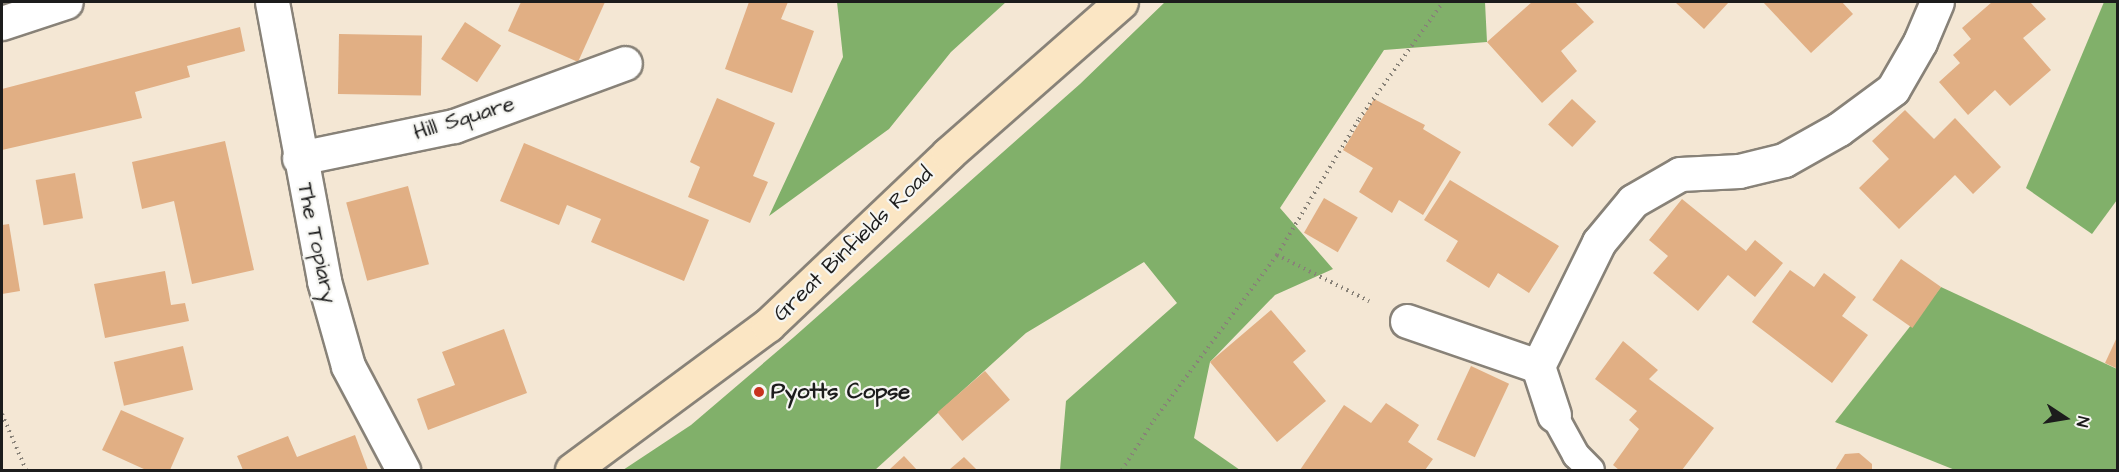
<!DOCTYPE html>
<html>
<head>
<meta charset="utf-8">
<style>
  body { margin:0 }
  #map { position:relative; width:2119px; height:472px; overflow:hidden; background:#f4e7d4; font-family:"Architects Daughter",sans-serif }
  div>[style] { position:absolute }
  .forest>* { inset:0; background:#81b06a }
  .building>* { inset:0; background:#e1af84; transform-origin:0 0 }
  .path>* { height:4px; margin-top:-2px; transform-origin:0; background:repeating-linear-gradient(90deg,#888278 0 1.5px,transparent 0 6px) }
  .roads { filter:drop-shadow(2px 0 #888278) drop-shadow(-2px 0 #888278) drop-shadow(0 2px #888278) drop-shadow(0 -2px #888278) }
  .lane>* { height:26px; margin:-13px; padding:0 13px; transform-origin:13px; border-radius:13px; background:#fff }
  .street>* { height:33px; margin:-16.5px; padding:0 16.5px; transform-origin:16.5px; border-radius:16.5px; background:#fff }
  .secondary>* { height:33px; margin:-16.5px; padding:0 16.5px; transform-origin:16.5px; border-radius:16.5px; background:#fbe6c4 }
  .dots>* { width:16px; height:16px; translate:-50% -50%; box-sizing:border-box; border:3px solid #f6f6f2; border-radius:50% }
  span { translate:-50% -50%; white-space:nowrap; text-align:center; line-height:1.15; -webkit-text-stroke:4.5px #f6f6f2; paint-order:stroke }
  .street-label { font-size:22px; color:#1c1c1c }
  .poi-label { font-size:22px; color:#1c1c1c; font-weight:700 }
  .left { translate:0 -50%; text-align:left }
  .frame { position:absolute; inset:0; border:3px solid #1c1c1c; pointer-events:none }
  .north { position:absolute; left:2035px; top:388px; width:60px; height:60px; -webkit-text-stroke:4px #f6f6f2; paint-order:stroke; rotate:102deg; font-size:16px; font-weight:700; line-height:24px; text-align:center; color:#1c1c1c }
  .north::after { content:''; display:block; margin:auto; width:21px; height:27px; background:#1c1c1c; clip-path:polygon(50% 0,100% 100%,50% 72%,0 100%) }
</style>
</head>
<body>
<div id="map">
  <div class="forest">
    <i style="clip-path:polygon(837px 2px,1006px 2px,951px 52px,889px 129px,769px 216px,843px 57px)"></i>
    <i style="clip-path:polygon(1165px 2px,1485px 2px,1487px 42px,1384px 50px,1280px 208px,1333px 269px,1275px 295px,1210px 362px,1194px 438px,1240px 470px,1060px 470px,1066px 401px,1177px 303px,1144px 262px,1026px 333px,875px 470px,623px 470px,691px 425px,794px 337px,1080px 84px)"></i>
    <i style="clip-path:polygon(2104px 2px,2117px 2px,2117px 200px,2092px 234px,2026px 188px)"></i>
    <i style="clip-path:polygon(1941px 287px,2117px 369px,2117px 470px,1955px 470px,1835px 422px)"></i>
  </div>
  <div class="building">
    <i style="clip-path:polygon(521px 2px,605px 2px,578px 62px,508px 31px)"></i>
    <i style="clip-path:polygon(749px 2px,788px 2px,781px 19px,814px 31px,792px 93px,725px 69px)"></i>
    <i style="clip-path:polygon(1532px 2px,1575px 2px,1594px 22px,1561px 51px,1577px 71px,1542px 103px,1487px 42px)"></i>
    <i style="clip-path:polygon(1675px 2px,1729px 2px,1704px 29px)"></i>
    <i style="clip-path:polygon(1763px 2px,1842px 2px,1853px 14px,1811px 53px)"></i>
    <i style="clip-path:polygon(1992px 2px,2030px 2px,2046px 19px,2023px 38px,2051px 70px,2010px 106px,1995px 90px,1968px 115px,1939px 82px,1960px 63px,1953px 55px,1971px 39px,1962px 28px)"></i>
    <i style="left:465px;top:22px;width:43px;height:44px;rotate:33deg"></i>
    <i style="clip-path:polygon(240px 27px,245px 51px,187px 66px,190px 77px,135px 92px,142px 118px,2px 150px,2px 89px)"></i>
    <i style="left:339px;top:34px;width:83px;height:60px;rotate:1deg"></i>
    <i style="clip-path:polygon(717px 98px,775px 123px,753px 176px,768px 182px,750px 223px,688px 197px,700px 167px,690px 162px)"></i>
    <i style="clip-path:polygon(1374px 99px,1425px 125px,1423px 129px,1461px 152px,1423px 215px,1399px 200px,1392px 213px,1359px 192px,1373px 168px,1343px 150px)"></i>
    <i style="left:1572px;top:99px;width:33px;height:35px;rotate:43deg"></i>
    <i style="clip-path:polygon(1905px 110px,1934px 139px,1955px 118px,2001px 167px,1973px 194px,1955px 175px,1899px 229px,1859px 188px,1889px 159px,1872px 141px)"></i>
    <i style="clip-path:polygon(225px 141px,254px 270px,192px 284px,174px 201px,142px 209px,132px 162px)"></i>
    <i style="clip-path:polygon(524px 143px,709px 220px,684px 281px,591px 242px,601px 219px,567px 205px,559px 225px,500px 201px)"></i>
    <i style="left:75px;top:173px;width:46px;height:40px;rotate:80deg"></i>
    <i style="clip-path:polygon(1450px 180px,1559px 246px,1529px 293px,1498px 273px,1489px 288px,1446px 261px,1458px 241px,1424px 220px)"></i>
    <i style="left:408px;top:186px;width:81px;height:64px;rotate:75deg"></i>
    <i style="left:1324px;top:198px;width:39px;height:40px;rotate:30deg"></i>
    <i style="clip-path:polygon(1682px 199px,1746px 251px,1755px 240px,1783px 263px,1755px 297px,1728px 275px,1698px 311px,1653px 273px,1668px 256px,1649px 240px)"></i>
    <i style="clip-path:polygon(9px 224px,20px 291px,2px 294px,2px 225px)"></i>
    <i style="left:1901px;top:259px;width:49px;height:50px;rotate:35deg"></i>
    <i style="clip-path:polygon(1790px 270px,1814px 287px,1824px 273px,1856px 297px,1842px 316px,1868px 335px,1832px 383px,1752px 322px)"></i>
    <i style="clip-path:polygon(165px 271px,171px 305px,185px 303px,189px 321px,105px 338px,94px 284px)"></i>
    <i style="clip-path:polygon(1271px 310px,1306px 351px,1293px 362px,1326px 401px,1277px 442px,1210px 362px)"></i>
    <i style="clip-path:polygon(504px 329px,527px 393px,428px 430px,417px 399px,455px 385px,442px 352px)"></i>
    <i style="clip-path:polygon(2118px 335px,2118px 369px,2105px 363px)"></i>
    <i style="clip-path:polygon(1623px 341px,1658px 370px,1649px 379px,1714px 428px,1682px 470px,1619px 470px,1613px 465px,1639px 429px,1629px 420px,1637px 411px,1595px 379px)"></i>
    <i style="left:183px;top:346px;width:45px;height:71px;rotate:77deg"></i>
    <i style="left:1471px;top:366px;width:42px;height:81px;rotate:25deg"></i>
    <i style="left:985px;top:371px;width:38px;height:63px;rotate:49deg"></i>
    <i style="clip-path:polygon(1386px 403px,1419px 425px,1408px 442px,1433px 459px,1425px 470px,1300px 470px,1344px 405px,1371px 423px)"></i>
    <i style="clip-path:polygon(121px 410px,184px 438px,170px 470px,146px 470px,102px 450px)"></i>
    <i style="clip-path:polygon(355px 435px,368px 470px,243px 470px,237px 456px,288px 436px,297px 457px)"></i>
    <i style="clip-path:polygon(1859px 453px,1872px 464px,1872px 470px,1835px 470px,1845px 454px)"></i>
    <i style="clip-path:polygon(904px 456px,917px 470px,889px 470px)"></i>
    <i style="clip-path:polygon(964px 457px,977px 470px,949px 470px)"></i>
  </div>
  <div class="path">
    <i style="left:1277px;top:255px;width:103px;rotate:26.6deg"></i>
    <i style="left:2px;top:414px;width:61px;rotate:66.8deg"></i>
    <i style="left:1122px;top:470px;width:59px;rotate:-57.4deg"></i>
    <i style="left:1154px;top:420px;width:206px;rotate:-53.3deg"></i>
    <i style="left:1277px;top:255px;width:159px;rotate:-58.9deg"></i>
    <i style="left:1359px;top:119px;width:144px;rotate:-54.3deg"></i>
  </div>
  <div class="roads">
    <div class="lane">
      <i style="left:1554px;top:415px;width:46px;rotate:61.2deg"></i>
      <i style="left:1576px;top:455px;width:21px;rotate:45deg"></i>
    </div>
    <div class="street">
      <i style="left:272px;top:2px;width:284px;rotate:79.4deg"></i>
      <i style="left:324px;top:281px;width:88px;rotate:74.2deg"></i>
      <i style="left:348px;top:366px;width:118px;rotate:62.1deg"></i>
      <i style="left:2px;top:23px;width:67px;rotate:-18.2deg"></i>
      <i style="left:299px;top:158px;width:158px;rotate:-11.7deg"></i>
      <i style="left:454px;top:126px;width:182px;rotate:-20.2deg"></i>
      <i style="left:1407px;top:321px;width:139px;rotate:19deg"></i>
      <i style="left:1554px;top:415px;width:52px;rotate:-108.1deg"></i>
      <i style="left:1538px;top:366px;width:138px;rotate:-63.8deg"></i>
      <i style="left:1599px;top:242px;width:53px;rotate:-50.3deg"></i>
      <i style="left:1633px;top:201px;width:54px;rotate:-29.9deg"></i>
      <i style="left:1680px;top:174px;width:59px;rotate:-2.9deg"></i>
      <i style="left:1739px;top:171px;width:46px;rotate:-13.7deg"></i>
      <i style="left:1784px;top:160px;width:63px;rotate:-29.4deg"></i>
      <i style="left:1839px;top:129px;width:67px;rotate:-36.5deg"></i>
      <i style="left:1893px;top:89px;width:54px;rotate:-60.1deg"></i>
      <i style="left:1920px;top:42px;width:43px;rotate:-67deg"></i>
    </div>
    <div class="secondary">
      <i style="left:572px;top:470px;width:244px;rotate:-36.5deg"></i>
      <i style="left:768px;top:325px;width:248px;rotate:-43.5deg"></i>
      <i style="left:948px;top:154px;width:230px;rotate:-41.3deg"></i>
    </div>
  </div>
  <div class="dots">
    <i style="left:759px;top:392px;background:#c8321e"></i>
  </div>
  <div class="street-label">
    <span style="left:464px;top:118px;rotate:-17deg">Hill Square</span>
    <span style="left:317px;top:243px;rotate:78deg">The Topiary</span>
    <span style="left:853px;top:244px;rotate:-44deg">Great Binfields Road</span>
  </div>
  <div class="poi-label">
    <span class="left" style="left:771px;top:392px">Pyotts Copse</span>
  </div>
  <div class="frame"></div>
  <div class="north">N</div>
</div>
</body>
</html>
